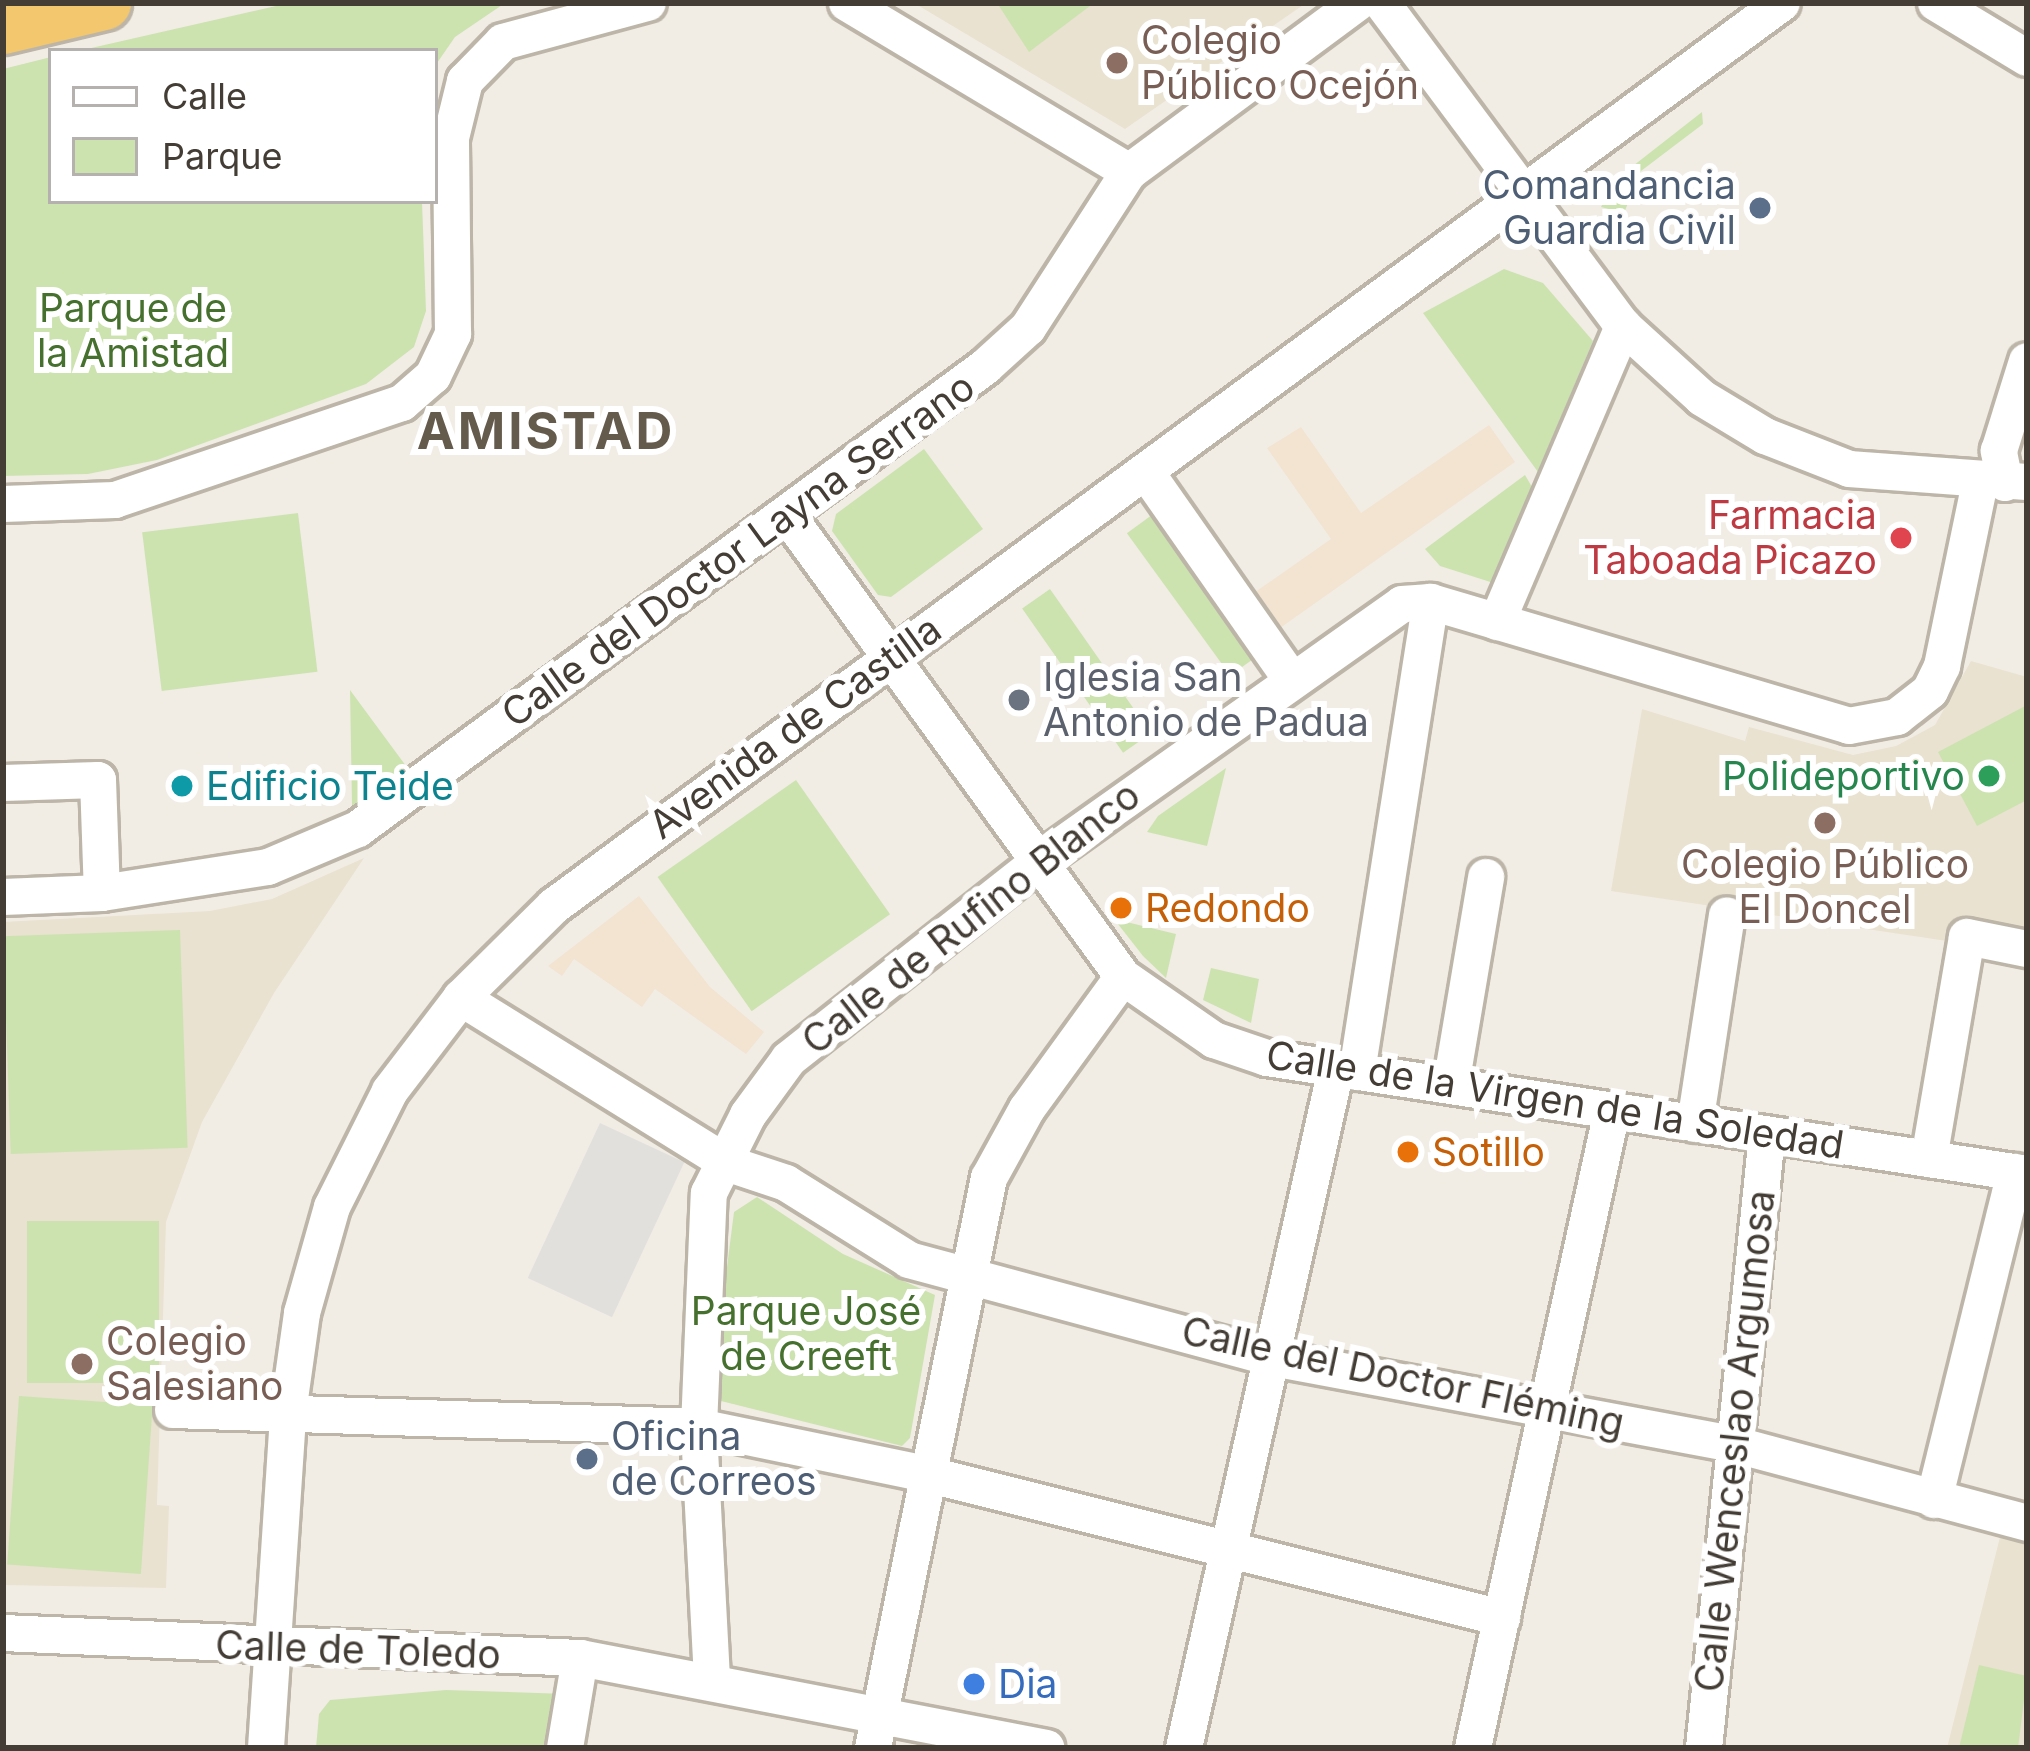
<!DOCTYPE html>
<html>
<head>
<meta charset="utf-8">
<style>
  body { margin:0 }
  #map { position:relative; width:2030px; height:1751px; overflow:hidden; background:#f1ede5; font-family:Inter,sans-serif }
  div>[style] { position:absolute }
  .commercial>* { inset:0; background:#f2e4d1 }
  .education>* { inset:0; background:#e9e2d0 }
  .green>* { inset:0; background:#cce3b0; transform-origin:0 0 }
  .parking>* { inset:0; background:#e2e0dd; transform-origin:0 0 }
  .roads { filter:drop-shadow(3px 0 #bcb5a8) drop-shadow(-3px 0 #bcb5a8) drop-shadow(0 3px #bcb5a8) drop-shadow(0 -3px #bcb5a8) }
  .minor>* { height:36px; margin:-18px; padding:0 18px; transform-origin:18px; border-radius:18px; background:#fff }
  .highway>* { height:54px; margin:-27px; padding:0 27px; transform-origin:27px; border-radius:27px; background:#f2c76e }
  .dots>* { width:33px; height:33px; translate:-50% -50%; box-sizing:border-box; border:6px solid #fff; border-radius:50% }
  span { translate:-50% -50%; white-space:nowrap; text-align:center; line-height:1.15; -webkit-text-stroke:12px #fff; paint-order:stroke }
  .education-label { font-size:39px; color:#785e54 }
  .left { translate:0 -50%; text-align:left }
  .service-label { font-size:39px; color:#4e5e75 }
  .right { translate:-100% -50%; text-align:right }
  .park-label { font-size:39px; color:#46702d }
  .health-label { font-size:39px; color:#be3a42 }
  .street-label { font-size:39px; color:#433d35 }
  .worship-label { font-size:39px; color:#5b616d }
  .leisure-label { font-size:39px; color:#27864d }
  .culture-label { font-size:39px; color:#0d838f }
  .food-label { font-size:39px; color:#c56008 }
  .shop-label { font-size:39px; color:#366cbe }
  .district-label { font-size:51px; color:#655b4d; font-weight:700; letter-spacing:3px }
  .frame { position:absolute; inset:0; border:6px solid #433d35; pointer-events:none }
  .legend { position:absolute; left:48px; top:48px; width:390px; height:156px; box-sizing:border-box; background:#fff; border:3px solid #b4b1ae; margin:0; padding:15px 21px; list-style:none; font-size:36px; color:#433d35 }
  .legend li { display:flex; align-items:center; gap:24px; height:60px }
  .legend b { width:60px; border:3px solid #b4b1ae }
</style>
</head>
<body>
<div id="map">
  <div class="commercial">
    <i style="clip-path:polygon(1489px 425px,1515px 462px,1273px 633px,1248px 597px,1331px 539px,1267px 448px,1301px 427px,1361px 513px)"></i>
    <i style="clip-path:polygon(639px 896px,710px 987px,764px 1032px,746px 1054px,655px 989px,642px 1007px,574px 959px,562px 976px,548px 966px)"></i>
  </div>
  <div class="education">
    <i style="clip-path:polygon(914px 3px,1306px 3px,1125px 129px)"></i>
    <i style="clip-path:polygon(1971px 661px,2027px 677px,2027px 932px,1956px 921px,1947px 941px,1611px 891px,1642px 709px,1745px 741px,1749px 727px,1853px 755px,1896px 746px,1935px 725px)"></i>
    <i style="clip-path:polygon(364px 858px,274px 993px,202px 1122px,166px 1222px,157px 1505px,169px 1506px,166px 1588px,3px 1585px,3px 922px,210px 911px,272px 899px)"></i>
    <i style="clip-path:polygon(2001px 1533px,2027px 1539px,2027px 1748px,1947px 1748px)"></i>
  </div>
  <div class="green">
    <i style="clip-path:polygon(289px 3px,505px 3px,455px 37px,435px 66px,435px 51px,78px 51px)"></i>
    <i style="clip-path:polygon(997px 3px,1094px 3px,1029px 52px)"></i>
    <i style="clip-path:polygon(51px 57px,51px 201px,422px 201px,426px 311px,414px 347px,366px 384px,157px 460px,88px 474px,3px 476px,3px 69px)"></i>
    <i style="clip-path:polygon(1702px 112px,1703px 124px,1641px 171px,1624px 213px,1601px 207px,1615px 180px)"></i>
    <i style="clip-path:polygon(1504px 269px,1543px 283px,1593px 341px,1538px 472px,1423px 313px)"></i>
    <i style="clip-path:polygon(924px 449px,983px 529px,891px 597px,878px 595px,832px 531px,836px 514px)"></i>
    <i style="clip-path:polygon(1525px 475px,1539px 499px,1503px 586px,1440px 566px,1425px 549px)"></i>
    <i style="left:1156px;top:512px;width:176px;height:36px;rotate:54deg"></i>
    <i style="left:298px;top:513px;width:160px;height:157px;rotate:83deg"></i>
    <i style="left:1050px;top:589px;width:176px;height:34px;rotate:55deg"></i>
    <i style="clip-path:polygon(350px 690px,409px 770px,352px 806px,352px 805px)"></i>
    <i style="clip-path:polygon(2027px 705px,2027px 800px,1977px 826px,1938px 752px)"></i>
    <i style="clip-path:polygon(1226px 768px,1207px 846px,1147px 832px,1158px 816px)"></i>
    <i style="left:796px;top:780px;width:164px;height:169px;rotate:55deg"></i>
    <i style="clip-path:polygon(1114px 919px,1176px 934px,1166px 978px,1143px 956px)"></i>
    <i style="left:180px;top:930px;width:218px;height:177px;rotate:88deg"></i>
    <i style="clip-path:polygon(1211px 968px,1259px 979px,1251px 1023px,1203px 1000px)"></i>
    <i style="clip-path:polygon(757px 1197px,843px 1254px,935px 1295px,910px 1438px,902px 1446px,721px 1401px,716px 1353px,734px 1212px)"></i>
    <i style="left:27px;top:1221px;width:132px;height:162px"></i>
    <i style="left:19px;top:1396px;width:134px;height:169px;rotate:4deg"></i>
    <i style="clip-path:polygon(1979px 1665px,2027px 1676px,2018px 1748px,1959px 1748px)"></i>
    <i style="clip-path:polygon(446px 1690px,568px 1694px,559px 1748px,316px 1748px,319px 1714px,330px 1700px)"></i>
  </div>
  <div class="parking">
    <i style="left:600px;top:1123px;width:93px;height:171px;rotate:25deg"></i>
  </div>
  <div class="roads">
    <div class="minor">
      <i style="left:847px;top:3px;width:329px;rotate:30.9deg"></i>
      <i style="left:1382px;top:3px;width:403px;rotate:53.3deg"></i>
      <i style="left:1623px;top:326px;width:107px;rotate:42.3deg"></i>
      <i style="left:1702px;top:398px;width:74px;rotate:31.1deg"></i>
      <i style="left:1765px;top:436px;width:90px;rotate:21.4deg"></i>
      <i style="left:1849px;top:469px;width:178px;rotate:4.2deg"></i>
      <i style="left:1936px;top:3px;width:106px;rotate:31.1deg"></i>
      <i style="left:1146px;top:472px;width:251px;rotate:55deg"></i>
      <i style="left:2005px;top:483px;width:33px;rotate:-101deg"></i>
      <i style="left:1999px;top:451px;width:94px;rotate:-72.7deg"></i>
      <i style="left:3px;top:504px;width:112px;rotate:-2deg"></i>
      <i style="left:115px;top:500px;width:303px;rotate:-18.7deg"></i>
      <i style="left:402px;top:403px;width:41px;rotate:-41.1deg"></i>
      <i style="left:433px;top:376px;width:47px;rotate:-64.5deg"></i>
      <i style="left:453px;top:334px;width:196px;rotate:-90.6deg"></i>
      <i style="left:451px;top:138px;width:59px;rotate:-76.2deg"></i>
      <i style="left:465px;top:81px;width:54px;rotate:-45.7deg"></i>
      <i style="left:503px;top:42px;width:150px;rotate:-15.1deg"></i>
      <i style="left:788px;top:516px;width:570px;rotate:53.99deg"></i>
      <i style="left:1123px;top:977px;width:111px;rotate:34.7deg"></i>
      <i style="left:1214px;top:1040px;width:56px;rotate:18.8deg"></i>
      <i style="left:1267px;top:1058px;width:769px;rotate:8.68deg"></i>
      <i style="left:1497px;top:622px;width:322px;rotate:-66.9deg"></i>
      <i style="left:3px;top:783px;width:95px;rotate:-1.8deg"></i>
      <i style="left:98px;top:780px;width:113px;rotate:88deg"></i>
      <i style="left:3px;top:897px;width:99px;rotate:-2.3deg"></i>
      <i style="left:102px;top:893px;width:168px;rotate:-8.9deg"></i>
      <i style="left:268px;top:867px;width:98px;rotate:-22.9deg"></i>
      <i style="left:358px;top:829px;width:779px;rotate:-36.38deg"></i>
      <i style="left:985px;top:367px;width:58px;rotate:-42.2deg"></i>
      <i style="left:1028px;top:328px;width:186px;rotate:-57.1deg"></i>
      <i style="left:1129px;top:172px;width:284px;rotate:-36.5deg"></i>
      <i style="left:461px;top:998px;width:315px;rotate:31.8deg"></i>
      <i style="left:729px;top:1164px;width:60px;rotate:18.4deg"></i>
      <i style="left:786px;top:1183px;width:145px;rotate:32deg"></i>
      <i style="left:909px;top:1260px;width:377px;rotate:15.1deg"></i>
      <i style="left:1273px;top:1358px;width:464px;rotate:10.6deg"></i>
      <i style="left:1729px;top:1443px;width:309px;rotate:15deg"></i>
      <i style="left:1357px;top:1072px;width:476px;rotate:-81.1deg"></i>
      <i style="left:1451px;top:1085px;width:211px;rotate:-80.4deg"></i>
      <i style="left:1695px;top:1124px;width:211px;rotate:-81.3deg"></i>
      <i style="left:1929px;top:1159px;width:225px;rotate:-80.3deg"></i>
      <i style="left:1967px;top:937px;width:61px;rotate:11.3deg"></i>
      <i style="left:173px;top:1410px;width:526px;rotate:1.85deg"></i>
      <i style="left:699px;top:1427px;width:232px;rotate:11.7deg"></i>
      <i style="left:926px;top:1474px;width:594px;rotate:14.04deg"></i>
      <i style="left:1934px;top:1500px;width:338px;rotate:-76.1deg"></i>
      <i style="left:3px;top:1633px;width:578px;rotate:2.48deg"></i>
      <i style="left:580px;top:1658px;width:475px;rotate:10.9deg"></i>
      <i style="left:712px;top:1679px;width:252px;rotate:-93deg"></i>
      <i style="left:699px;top:1427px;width:234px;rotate:-87.6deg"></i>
      <i style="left:709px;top:1193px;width:87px;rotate:-63.4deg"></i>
      <i style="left:748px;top:1115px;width:69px;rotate:-53.8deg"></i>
      <i style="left:789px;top:1059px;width:318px;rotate:-38.3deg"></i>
      <i style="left:1038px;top:862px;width:446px;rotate:-35.3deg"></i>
      <i style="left:1402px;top:604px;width:29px;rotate:-4deg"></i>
      <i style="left:1431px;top:602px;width:436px;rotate:16.5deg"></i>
      <i style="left:1849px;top:726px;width:49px;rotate:-10.6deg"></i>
      <i style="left:1897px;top:717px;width:42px;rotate:-38.2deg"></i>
      <i style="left:1930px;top:691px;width:28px;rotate:-64deg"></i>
      <i style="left:1942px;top:666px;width:188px;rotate:-78.3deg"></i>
      <i style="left:266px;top:1748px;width:336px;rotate:-86.2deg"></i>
      <i style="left:288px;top:1413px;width:101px;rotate:-82deg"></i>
      <i style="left:302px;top:1313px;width:110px;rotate:-74.2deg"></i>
      <i style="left:332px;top:1207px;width:130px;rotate:-63.4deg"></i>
      <i style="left:390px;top:1091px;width:117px;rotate:-52.6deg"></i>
      <i style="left:461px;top:998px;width:131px;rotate:-44.7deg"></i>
      <i style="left:554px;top:906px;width:1524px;rotate:-36.33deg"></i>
      <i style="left:565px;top:1748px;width:91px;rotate:-80.5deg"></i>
      <i style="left:873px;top:1748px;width:582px;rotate:-78.5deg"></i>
      <i style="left:989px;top:1178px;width:79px;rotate:-61.2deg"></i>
      <i style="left:1027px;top:1109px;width:163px;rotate:-54deg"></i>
      <i style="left:1184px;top:1748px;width:696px;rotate:-77.38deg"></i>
      <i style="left:1473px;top:1748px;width:652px;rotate:-77.69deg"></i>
      <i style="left:1704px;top:1748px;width:616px;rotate:-84.13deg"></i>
    </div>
    <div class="highway">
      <i style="left:3px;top:27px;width:104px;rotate:-13.4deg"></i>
    </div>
  </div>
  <div class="dots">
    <i style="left:1117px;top:63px;background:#8d6e63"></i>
    <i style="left:1760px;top:208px;background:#5c6f8a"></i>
    <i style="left:1901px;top:538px;background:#e0444e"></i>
    <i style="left:1019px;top:700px;background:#6b7280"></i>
    <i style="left:1989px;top:776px;background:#2e9e5b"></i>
    <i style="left:182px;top:786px;background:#0f9aa8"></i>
    <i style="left:1825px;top:823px;background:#8d6e63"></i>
    <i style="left:1121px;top:908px;background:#e8710a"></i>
    <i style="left:1408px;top:1152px;background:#e8710a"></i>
    <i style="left:82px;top:1364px;background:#8d6e63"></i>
    <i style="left:587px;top:1459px;background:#5c6f8a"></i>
    <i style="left:974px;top:1684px;background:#3f7fe0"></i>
  </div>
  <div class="education-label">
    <span class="left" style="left:1141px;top:63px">Colegio<br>Público Ocejón</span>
    <span style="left:1825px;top:887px">Colegio Público<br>El Doncel</span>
    <span class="left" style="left:106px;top:1364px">Colegio<br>Salesiano</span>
  </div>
  <div class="service-label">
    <span class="right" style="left:1736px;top:208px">Comandancia<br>Guardia Civil</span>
    <span class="left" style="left:611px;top:1459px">Oficina<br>de Correos</span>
  </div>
  <div class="park-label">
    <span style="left:133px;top:331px">Parque de<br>la Amistad</span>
    <span style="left:806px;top:1334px">Parque José<br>de Creeft</span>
  </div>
  <div class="health-label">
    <span class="right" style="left:1877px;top:538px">Farmacia<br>Taboada Picazo</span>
  </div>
  <div class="street-label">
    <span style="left:738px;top:550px;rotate:-36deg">Calle del Doctor Layna Serrano</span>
    <span style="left:795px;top:727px;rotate:-36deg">Avenida de Castilla</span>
    <span style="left:971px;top:918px;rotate:-38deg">Calle de Rufino Blanco</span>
    <span style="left:1555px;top:1100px;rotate:9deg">Calle de la Virgen de la Soledad</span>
    <span style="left:1403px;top:1377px;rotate:12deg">Calle del Doctor Fléming</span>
    <span style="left:1735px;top:1441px;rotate:-84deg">Calle Wenceslao Argumosa</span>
    <span style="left:358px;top:1650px;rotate:2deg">Calle de Toledo</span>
  </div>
  <div class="worship-label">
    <span class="left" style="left:1043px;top:700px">Iglesia San<br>Antonio de Padua</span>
  </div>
  <div class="leisure-label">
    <span class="right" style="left:1965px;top:776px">Polideportivo</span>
  </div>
  <div class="culture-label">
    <span class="left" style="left:206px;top:786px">Edificio Teide</span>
  </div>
  <div class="food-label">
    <span class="left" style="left:1145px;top:908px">Redondo</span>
    <span class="left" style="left:1432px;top:1152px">Sotillo</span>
  </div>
  <div class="shop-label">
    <span class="left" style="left:998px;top:1684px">Dia</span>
  </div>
  <div class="district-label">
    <span style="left:546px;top:431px">AMISTAD</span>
  </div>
  <div class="frame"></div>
  <ul class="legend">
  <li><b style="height:15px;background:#fff"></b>Calle</li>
  <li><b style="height:33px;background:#cce3b0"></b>Parque</li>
  </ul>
</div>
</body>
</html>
